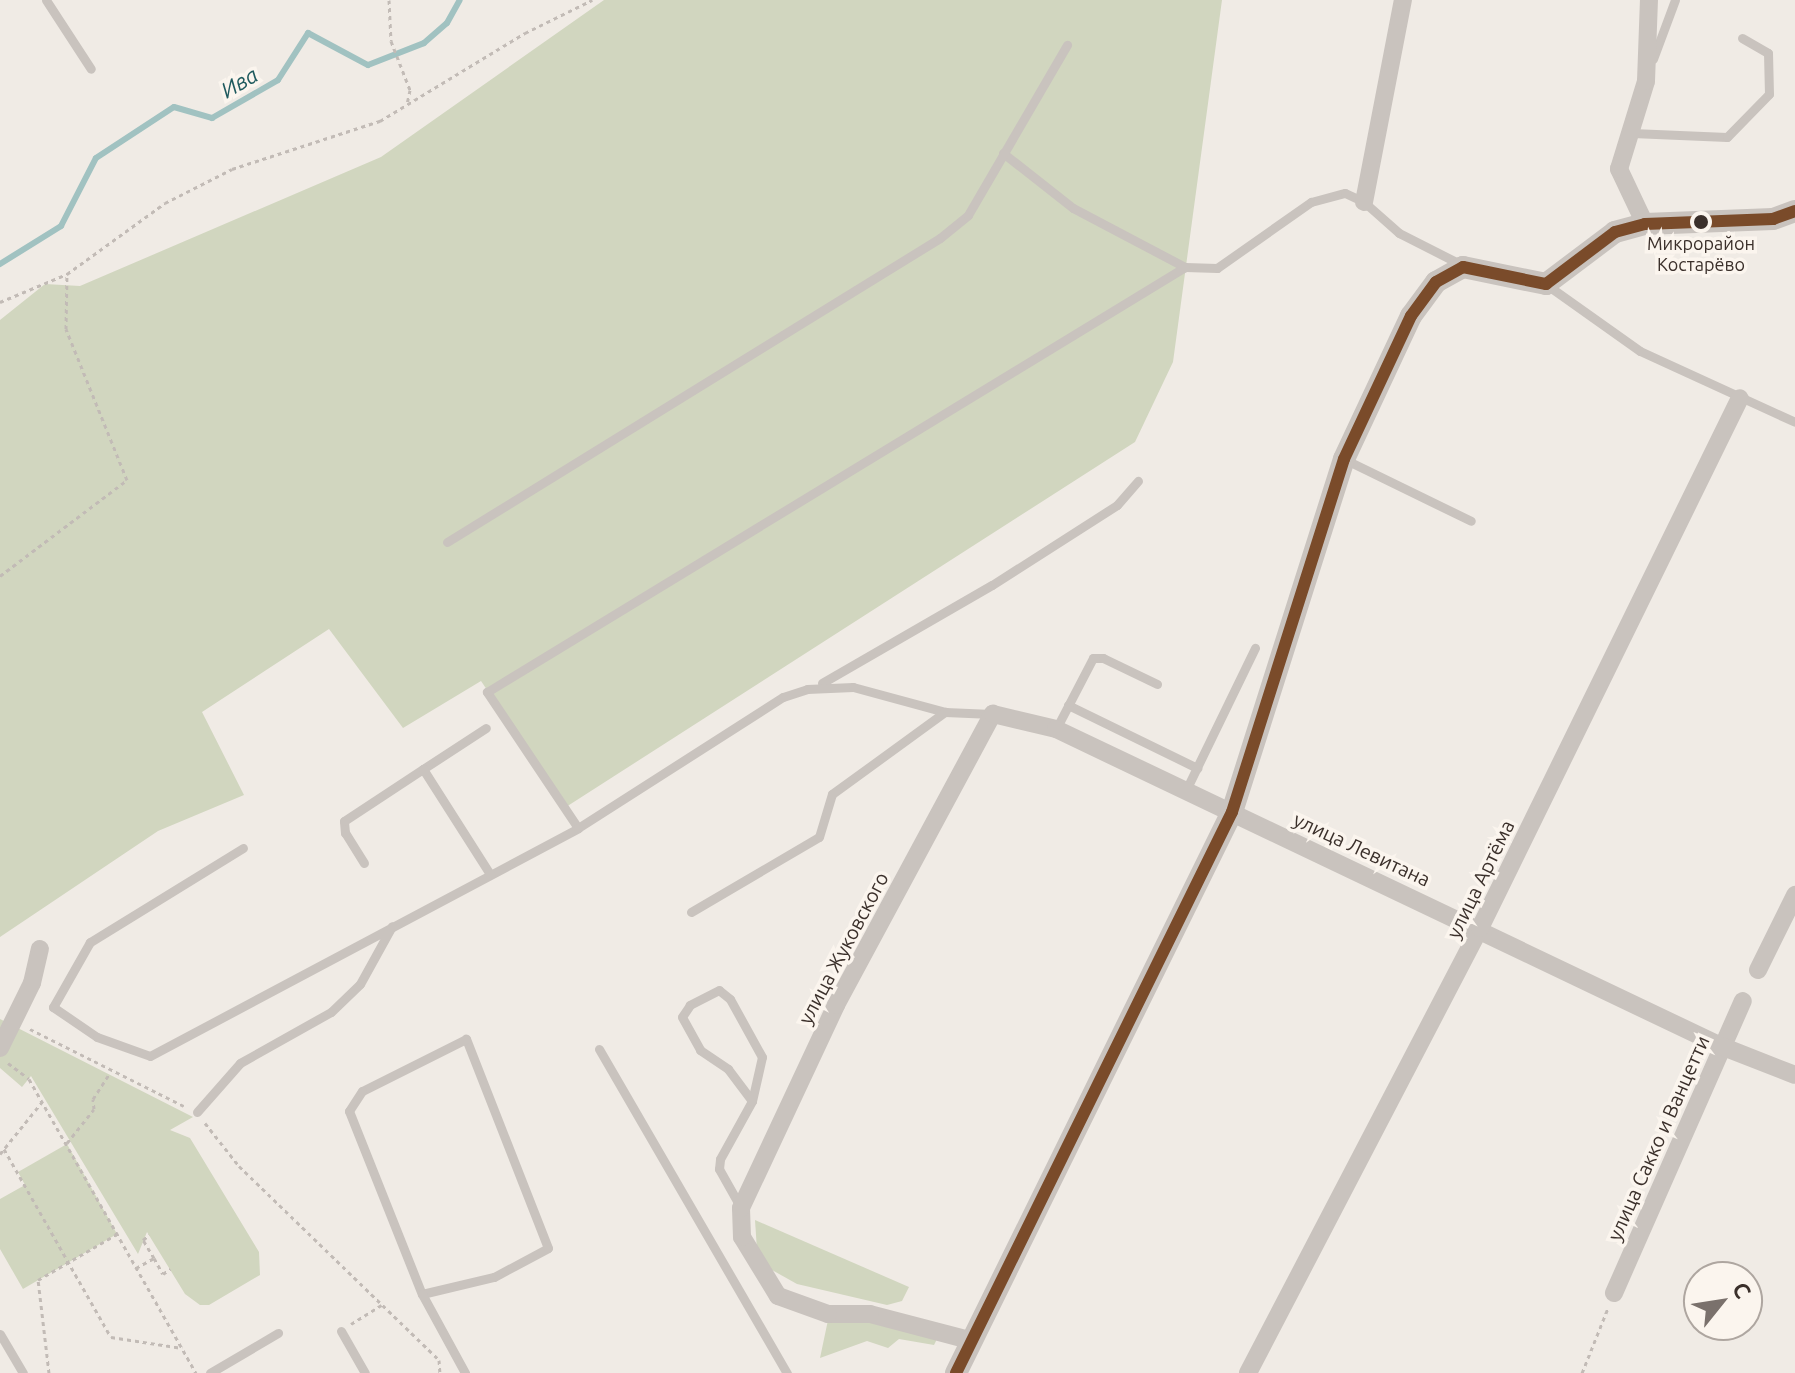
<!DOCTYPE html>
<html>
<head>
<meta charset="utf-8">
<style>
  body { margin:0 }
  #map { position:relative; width:1795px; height:1373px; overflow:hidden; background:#f0ebe5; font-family:Ubuntu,sans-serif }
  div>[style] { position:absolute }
  .green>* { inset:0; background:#d1d6bf }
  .stream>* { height:6px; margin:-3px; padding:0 3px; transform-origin:3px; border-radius:3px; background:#a1c2c1 }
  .path>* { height:3px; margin-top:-1.5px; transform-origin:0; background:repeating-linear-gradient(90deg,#c2bbb6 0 4px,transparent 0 8px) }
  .service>* { height:9px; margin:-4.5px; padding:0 4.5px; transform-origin:4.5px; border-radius:4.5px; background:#c9c3be }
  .minor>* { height:18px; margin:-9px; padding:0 9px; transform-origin:9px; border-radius:9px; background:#c9c3be }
  .tertiary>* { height:22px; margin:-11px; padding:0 11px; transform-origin:11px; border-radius:11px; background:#c9c3be }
  .bus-1>* { height:12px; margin:-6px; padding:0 6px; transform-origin:6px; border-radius:6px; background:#7a4b2a }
  .dots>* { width:22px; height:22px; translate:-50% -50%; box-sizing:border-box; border:4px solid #fbf5ee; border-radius:50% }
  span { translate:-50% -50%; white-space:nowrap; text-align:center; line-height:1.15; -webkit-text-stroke:7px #fbf5ee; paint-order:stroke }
  .bus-label { font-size:18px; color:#3b302b }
  .street-label { font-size:20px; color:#3b302b }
  .water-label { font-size:22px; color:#1f5a5e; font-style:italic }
  .north { position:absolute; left:1683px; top:1261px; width:80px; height:80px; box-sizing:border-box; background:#fbf5ee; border:2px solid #aea6a0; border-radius:50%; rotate:60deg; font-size:22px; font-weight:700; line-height:32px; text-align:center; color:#3b302b }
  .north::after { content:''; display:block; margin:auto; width:28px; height:36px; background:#7a716c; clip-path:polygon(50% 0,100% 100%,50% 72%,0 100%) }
</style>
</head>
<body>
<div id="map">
  <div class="green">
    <i style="clip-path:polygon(604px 0,1222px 0,1173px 362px,1135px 442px,566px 807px,481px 681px,403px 728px,329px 629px,202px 712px,244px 795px,158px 831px,0 937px,0 320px,45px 284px,80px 286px,381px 157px)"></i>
    <i style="clip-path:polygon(0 1019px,193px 1117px,170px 1130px,190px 1138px,259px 1252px,260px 1275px,209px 1305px,200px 1305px,185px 1294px,147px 1232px,138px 1254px,31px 1076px,22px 1087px,0 1068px)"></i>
    <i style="clip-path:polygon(67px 1144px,117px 1234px,23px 1289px,0 1249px,0 1199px,25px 1185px,18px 1172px)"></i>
    <i style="clip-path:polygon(755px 1220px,909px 1287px,902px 1301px,887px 1305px,797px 1284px,772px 1270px,757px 1250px)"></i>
    <i style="clip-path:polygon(848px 1316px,938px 1337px,934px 1345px,899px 1339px,888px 1348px,867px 1341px,820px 1358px,828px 1320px)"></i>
  </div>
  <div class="stream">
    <i style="left:0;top:264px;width:72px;rotate:-31.9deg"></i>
    <i style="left:61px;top:226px;width:76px;rotate:-62.8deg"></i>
    <i style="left:96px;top:158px;width:93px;rotate:-33.2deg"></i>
    <i style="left:174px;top:107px;width:40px;rotate:16deg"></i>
    <i style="left:212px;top:118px;width:76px;rotate:-29.9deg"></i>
    <i style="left:278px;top:80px;width:56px;rotate:-57.4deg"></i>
    <i style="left:308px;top:33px;width:68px;rotate:28.1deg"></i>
    <i style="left:368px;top:65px;width:60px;rotate:-21.4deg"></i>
    <i style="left:424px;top:43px;width:30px;rotate:-41deg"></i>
    <i style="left:447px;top:23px;width:26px;rotate:-61deg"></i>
  </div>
  <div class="path">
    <i style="left:389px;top:0;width:41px;rotate:87.2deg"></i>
    <i style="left:391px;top:41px;width:53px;rotate:68.8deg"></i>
    <i style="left:410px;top:90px;width:14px;rotate:102deg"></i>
    <i style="left:0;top:302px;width:73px;rotate:-22.7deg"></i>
    <i style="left:67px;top:274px;width:121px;rotate:-35.9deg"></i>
    <i style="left:165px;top:203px;width:75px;rotate:-26.9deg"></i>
    <i style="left:232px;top:169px;width:156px;rotate:-18deg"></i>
    <i style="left:380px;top:121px;width:170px;rotate:-31.3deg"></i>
    <i style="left:525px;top:33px;width:75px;rotate:-26.2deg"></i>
    <i style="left:0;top:576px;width:159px;rotate:-37.1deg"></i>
    <i style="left:127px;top:480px;width:163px;rotate:-112deg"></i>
    <i style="left:66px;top:329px;width:55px;rotate:-89deg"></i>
    <i style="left:30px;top:1029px;width:172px;rotate:26.6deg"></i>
    <i style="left:8px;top:1063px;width:26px;rotate:37deg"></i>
    <i style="left:29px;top:1079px;width:338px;rotate:60.4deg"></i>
    <i style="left:205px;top:1123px;width:55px;rotate:51.7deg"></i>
    <i style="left:239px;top:1166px;width:279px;rotate:44.1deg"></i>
    <i style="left:439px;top:1360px;width:13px;rotate:86deg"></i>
    <i style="left:67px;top:1143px;width:43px;rotate:-51.5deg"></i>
    <i style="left:94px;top:1109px;width:10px;rotate:-96deg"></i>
    <i style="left:93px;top:1099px;width:31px;rotate:-57deg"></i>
    <i style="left:4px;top:1149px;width:216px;rotate:60.4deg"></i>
    <i style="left:111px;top:1337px;width:72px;rotate:8.8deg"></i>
    <i style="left:0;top:1154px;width:67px;rotate:-51.1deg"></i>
    <i style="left:154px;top:1258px;width:18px;rotate:61deg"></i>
    <i style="left:163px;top:1274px;width:9px;rotate:-36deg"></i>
    <i style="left:136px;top:1268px;width:21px;rotate:-29deg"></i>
    <i style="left:154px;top:1258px;width:21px;rotate:-121deg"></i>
    <i style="left:143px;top:1240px;width:8px;rotate:-40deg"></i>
    <i style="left:351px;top:1324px;width:36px;rotate:-32deg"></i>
    <i style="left:49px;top:1373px;width:94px;rotate:-96.7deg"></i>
    <i style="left:38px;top:1280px;width:91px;rotate:-30.2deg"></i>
    <i style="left:1582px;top:1373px;width:70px;rotate:-68.2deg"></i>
  </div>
  <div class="service">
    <i style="left:46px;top:0;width:82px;rotate:56.9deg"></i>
    <i style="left:1653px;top:59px;width:63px;rotate:-69.6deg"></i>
    <i style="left:1632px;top:133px;width:95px;rotate:2.4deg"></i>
    <i style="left:1727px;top:137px;width:60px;rotate:-45.7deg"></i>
    <i style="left:1769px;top:94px;width:41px;rotate:-91.4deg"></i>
    <i style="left:1768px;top:53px;width:30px;rotate:-150deg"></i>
    <i style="left:1003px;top:153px;width:89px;rotate:38.2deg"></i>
    <i style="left:1073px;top:208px;width:127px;rotate:27.8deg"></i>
    <i style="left:1185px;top:267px;width:32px;rotate:2deg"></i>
    <i style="left:1217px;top:268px;width:115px;rotate:-35.1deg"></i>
    <i style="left:1311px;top:202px;width:35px;rotate:-15deg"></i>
    <i style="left:1345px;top:193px;width:21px;rotate:25deg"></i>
    <i style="left:1364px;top:202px;width:47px;rotate:41.5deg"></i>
    <i style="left:1399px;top:233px;width:71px;rotate:26.9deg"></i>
    <i style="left:1547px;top:285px;width:114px;rotate:35.4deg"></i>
    <i style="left:1640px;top:351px;width:170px;rotate:24.6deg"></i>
    <i style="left:1344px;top:459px;width:141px;rotate:26deg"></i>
    <i style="left:447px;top:542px;width:579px;rotate:-31.66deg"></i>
    <i style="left:940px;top:238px;width:36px;rotate:-39deg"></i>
    <i style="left:968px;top:215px;width:197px;rotate:-59.8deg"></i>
    <i style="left:822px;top:683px;width:196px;rotate:-30deg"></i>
    <i style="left:992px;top:585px;width:148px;rotate:-32.6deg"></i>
    <i style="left:1117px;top:505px;width:32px;rotate:-49deg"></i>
    <i style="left:1068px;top:705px;width:144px;rotate:26deg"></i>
    <i style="left:1056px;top:729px;width:80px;rotate:-62.5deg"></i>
    <i style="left:1093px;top:658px;width:10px"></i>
    <i style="left:1103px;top:658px;width:60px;rotate:25.7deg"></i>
    <i style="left:423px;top:769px;width:75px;rotate:-33.1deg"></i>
    <i style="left:1186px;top:790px;width:158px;rotate:-64.1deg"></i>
    <i style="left:578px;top:828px;width:164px;rotate:-123.8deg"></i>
    <i style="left:487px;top:692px;width:817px;rotate:-31.34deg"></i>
    <i style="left:243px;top:848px;width:180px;rotate:148.4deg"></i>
    <i style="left:90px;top:942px;width:75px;rotate:119.6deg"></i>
    <i style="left:53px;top:1007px;width:53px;rotate:34.3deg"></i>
    <i style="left:97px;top:1037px;width:56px;rotate:19.7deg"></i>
    <i style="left:150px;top:1056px;width:485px;rotate:-28deg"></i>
    <i style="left:578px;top:828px;width:243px;rotate:-32.6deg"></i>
    <i style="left:783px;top:697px;width:25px;rotate:-18deg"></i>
    <i style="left:807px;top:689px;width:46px;rotate:-2.5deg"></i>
    <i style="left:853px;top:687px;width:95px;rotate:15.2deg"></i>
    <i style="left:945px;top:712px;width:47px;rotate:2.4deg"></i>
    <i style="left:364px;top:863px;width:36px;rotate:-122deg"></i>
    <i style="left:345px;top:833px;width:12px;rotate:-95deg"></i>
    <i style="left:344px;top:821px;width:95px;rotate:-33.4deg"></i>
    <i style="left:423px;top:769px;width:125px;rotate:57.5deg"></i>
    <i style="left:691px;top:912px;width:148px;rotate:-30.4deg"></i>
    <i style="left:819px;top:837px;width:45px;rotate:-73.2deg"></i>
    <i style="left:832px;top:794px;width:140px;rotate:-36deg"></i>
    <i style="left:599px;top:1049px;width:375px;rotate:59.9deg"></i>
    <i style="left:197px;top:1112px;width:65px;rotate:-48.7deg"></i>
    <i style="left:240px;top:1063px;width:104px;rotate:-29.3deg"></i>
    <i style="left:331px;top:1012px;width:40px;rotate:-44deg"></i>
    <i style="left:360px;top:984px;width:66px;rotate:-61.1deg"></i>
    <i style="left:741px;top:1208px;width:45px;rotate:-119.4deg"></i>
    <i style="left:719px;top:1169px;width:10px;rotate:-84deg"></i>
    <i style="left:720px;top:1159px;width:66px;rotate:-61.1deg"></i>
    <i style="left:752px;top:1101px;width:45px;rotate:-77.2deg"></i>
    <i style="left:762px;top:1057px;width:66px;rotate:-118.9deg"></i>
    <i style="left:730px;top:999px;width:14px;rotate:-141deg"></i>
    <i style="left:719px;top:990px;width:33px;rotate:153deg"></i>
    <i style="left:690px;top:1005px;width:14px;rotate:124deg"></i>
    <i style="left:682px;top:1017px;width:38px;rotate:61deg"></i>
    <i style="left:700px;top:1050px;width:34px;rotate:34deg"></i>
    <i style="left:728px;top:1069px;width:40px;rotate:53deg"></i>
    <i style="left:422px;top:1294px;width:74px;rotate:-13.3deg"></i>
    <i style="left:494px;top:1277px;width:61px;rotate:-28.2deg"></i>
    <i style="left:548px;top:1248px;width:225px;rotate:-111.4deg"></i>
    <i style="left:466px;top:1039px;width:116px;rotate:153.4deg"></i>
    <i style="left:362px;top:1091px;width:24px;rotate:123deg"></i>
    <i style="left:349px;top:1111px;width:197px;rotate:68.3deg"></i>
    <i style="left:422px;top:1294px;width:90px;rotate:61.4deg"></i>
    <i style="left:341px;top:1331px;width:48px;rotate:60.3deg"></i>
    <i style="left:0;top:1334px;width:45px;rotate:59.5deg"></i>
    <i style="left:210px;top:1373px;width:79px;rotate:-30.5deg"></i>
  </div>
  <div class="minor">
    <i style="left:1364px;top:202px;width:206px;rotate:-79.1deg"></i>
    <i style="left:1645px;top:224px;width:61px;rotate:-115.3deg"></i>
    <i style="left:1619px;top:169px;width:92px;rotate:-72.9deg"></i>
    <i style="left:1646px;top:81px;width:81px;rotate:-87.9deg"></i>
    <i style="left:1758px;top:970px;width:84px;rotate:-63.7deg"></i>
    <i style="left:0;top:1048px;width:72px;rotate:-63.8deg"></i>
    <i style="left:32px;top:983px;width:35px;rotate:-77deg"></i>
    <i style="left:1614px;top:1293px;width:319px;rotate:-66.2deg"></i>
    <i style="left:973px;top:1341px;width:106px;rotate:-165.3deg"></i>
    <i style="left:870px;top:1314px;width:42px;rotate:180deg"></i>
    <i style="left:828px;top:1314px;width:53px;rotate:-160.2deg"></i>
    <i style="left:778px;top:1296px;width:69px;rotate:-121.4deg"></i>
    <i style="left:742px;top:1237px;width:29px;rotate:-92deg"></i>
    <i style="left:741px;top:1208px;width:224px;rotate:-64.9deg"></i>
    <i style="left:836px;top:1005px;width:331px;rotate:-61.7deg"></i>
    <i style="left:993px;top:714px;width:65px;rotate:13.4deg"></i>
    <i style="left:1056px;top:729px;width:737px;rotate:25.49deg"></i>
    <i style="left:1721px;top:1046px;width:79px;rotate:21.4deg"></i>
    <i style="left:1248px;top:1373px;width:502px;rotate:-62.46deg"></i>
    <i style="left:1480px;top:928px;width:590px;rotate:-63.87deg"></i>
  </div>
  <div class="tertiary">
    <i style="left:956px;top:1373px;width:625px;rotate:-63.8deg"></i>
    <i style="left:1232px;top:812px;width:370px;rotate:-72.4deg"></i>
    <i style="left:1344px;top:459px;width:158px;rotate:-64.9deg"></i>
    <i style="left:1411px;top:316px;width:42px;rotate:-53.7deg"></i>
    <i style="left:1436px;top:282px;width:31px;rotate:-29deg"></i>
    <i style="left:1463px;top:267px;width:85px;rotate:11.6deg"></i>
    <i style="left:1546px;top:284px;width:86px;rotate:-37deg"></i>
    <i style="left:1615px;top:232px;width:31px;rotate:-15deg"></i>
    <i style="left:1645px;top:224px;width:128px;rotate:-2.2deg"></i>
    <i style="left:1773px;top:219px;width:23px;rotate:-20deg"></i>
  </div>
  <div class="bus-1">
    <i style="left:956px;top:1373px;width:625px;rotate:-63.8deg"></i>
    <i style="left:1232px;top:812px;width:370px;rotate:-72.4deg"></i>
    <i style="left:1344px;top:459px;width:158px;rotate:-64.9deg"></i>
    <i style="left:1411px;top:316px;width:42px;rotate:-53.7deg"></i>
    <i style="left:1436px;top:282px;width:31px;rotate:-29deg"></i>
    <i style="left:1463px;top:267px;width:85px;rotate:11.6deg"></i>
    <i style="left:1546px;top:284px;width:86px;rotate:-37deg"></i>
    <i style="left:1615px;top:232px;width:31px;rotate:-15deg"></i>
    <i style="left:1645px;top:224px;width:128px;rotate:-2.2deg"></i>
    <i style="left:1773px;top:219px;width:23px;rotate:-20deg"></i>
  </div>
  <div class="dots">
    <i style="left:1701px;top:222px;background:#3b302b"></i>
  </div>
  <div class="bus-label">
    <span style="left:1701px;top:254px">Микрорайон<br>Костарёво</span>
  </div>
  <div class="street-label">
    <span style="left:1362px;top:849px;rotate:25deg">улица Левитана</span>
    <span style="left:1480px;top:879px;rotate:-64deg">улица Артёма</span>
    <span style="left:843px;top:948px;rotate:-62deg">улица Жуковского</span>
    <span style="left:1658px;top:1138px;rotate:-66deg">улица Сакко и Ванцетти</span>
  </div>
  <div class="water-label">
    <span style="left:239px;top:82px;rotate:-30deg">Ива</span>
  </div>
  <div class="north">С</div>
</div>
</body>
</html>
